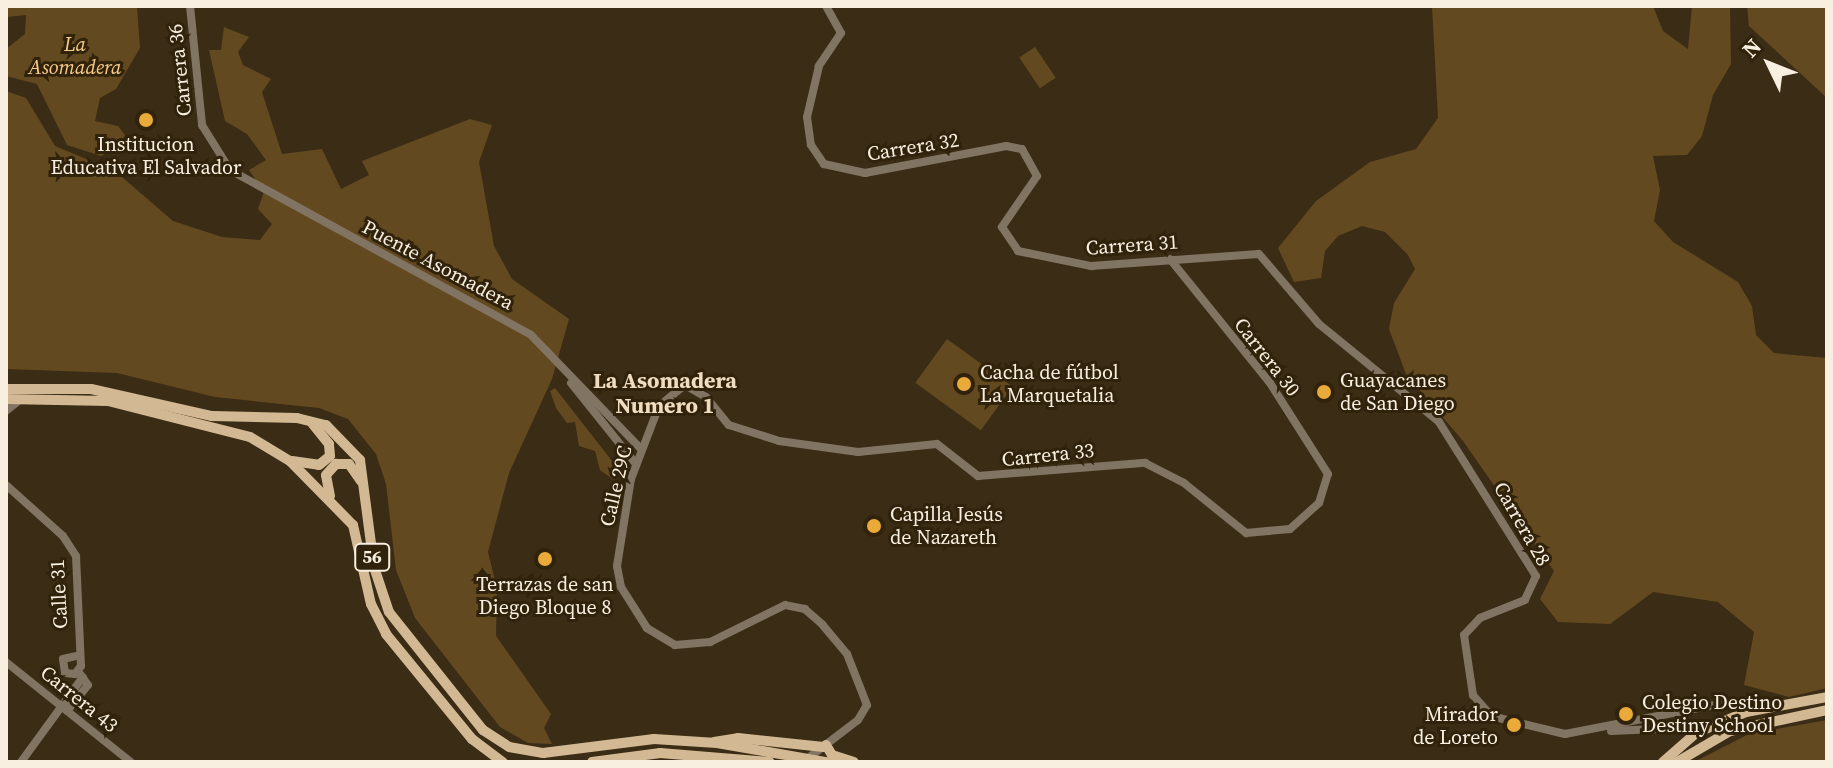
<!DOCTYPE html>
<html>
<head>
<meta charset="utf-8">
<style>
  body { margin:0 }
  #map { position:relative; width:1833px; height:768px; overflow:hidden; background:#3b2c15; font-family:"Source Serif 4",serif }
  div>[style] { position:absolute }
  .green>* { inset:0; background:#63491f; transform-origin:0 0 }
  .minor>* { height:8px; margin:-4px; padding:0 4px; transform-origin:4px; border-radius:4px; background:#817462 }
  .major>* { height:10px; margin:-5px; padding:0 5px; transform-origin:5px; border-radius:5px; background:#d3b993 }
  .major-bridge>* { height:10px; margin:-5px; padding:0 5px; transform-origin:5px; border-radius:5px; background:#d3b993 }
  .dots>* { width:22px; height:22px; translate:-50% -50%; box-sizing:border-box; border:4px solid #31230b; border-radius:50% }
  span { translate:-50% -50%; white-space:nowrap; text-align:center; line-height:1.15; -webkit-text-stroke:6px #31230b; paint-order:stroke }
  .shield-label span { padding:2px 6px; background:#31230b; border:2px solid; border-radius:6px; -webkit-text-stroke-width:0 }
  .shield-label { font-size:18px; color:#f9efe1; font-weight:700 }
  .park-label { font-size:20px; color:#f8cc87; font-style:italic }
  .street-label { font-size:20px; color:#f9efe1 }
  .poi-label { font-size:20px; color:#f9efe1 }
  .left { translate:0 -50%; text-align:left }
  .right { translate:-100% -50%; text-align:right }
  .neighbourhood-label { font-size:22px; color:#f0ddc1; font-weight:700 }
  .frame { position:absolute; inset:0; border:8px solid #f9efe1; pointer-events:none }
  .north { position:absolute; left:1729px; top:24px; width:80px; height:80px; -webkit-text-stroke:6px #31230b; paint-order:stroke; rotate:313deg; font-size:22px; font-weight:700; line-height:32px; text-align:center; color:#f9efe1 }
  .north::after { content:''; display:block; margin:auto; width:28px; height:36px; background:#f9efe1; clip-path:polygon(50% 0,100% 100%,50% 72%,0 100%) }
</style>
</head>
<body>
<div id="map">
  <div class="green">
    <i style="clip-path:polygon(6px 6px,137px 6px,140px 48px,116px 89px,100px 98px,95px 121px,118px 126px,125px 135px,120px 145px,101px 156px,67px 145px,37px 84px,6px 76px,6px 49px,25px 34px,26px 15px,7px 17px)"></i>
    <i style="clip-path:polygon(1432px 6px,1653px 6px,1663px 31px,1688px 49px,1692px 6px,1730px 6px,1731px 64px,1713px 95px,1702px 136px,1687px 155px,1653px 156px,1660px 190px,1654px 221px,1673px 242px,1738px 282px,1752px 306px,1756px 335px,1774px 353px,1827px 358px,1827px 688px,1789px 697px,1744px 685px,1754px 632px,1718px 602px,1653px 592px,1610px 624px,1558px 622px,1540px 599px,1554px 571px,1463px 441px,1406px 374px,1389px 329px,1394px 303px,1415px 269px,1408px 255px,1385px 232px,1362px 226px,1338px 236px,1325px 251px,1321px 278px,1294px 282px,1278px 248px,1316px 201px,1370px 162px,1416px 149px,1438px 118px)"></i>
    <i style="clip-path:polygon(1747px 6px,1827px 6px,1827px 98px,1749px 26px)"></i>
    <i style="clip-path:polygon(224px 27px,249px 37px,238px 52px,243px 65px,271px 79px,262px 92px,282px 154px,322px 149px,341px 189px,369px 175px,362px 161px,470px 119px,492px 125px,479px 162px,494px 246px,512px 279px,569px 319px,552px 379px,509px 473px,488px 552px,497px 589px,496px 636px,551px 714px,544px 728px,552px 744px,528px 743px,500px 727px,415px 618px,396px 570px,386px 484px,376px 454px,348px 419px,319px 408px,215px 397px,117px 373px,6px 369px,6px 91px,26px 98px,55px 146px,115px 171px,173px 221px,222px 237px,260px 240px,272px 224px,258px 209px,264px 192px,249px 170px,266px 160px,247px 134px,225px 121px,209px 50px,221px 50px)"></i>
    <i style="left:1035px;top:47px;width:37px;height:19px;rotate:56deg"></i>
    <i style="left:947px;top:339px;width:81px;height:54px;rotate:36deg"></i>
    <i style="clip-path:polygon(555px 388px,616px 466px,610px 516px,614px 480px,600px 470px,595px 451px,579px 446px,575px 422px,567px 423px,556px 408px,550px 391px)"></i>
    <i style="clip-path:polygon(1827px 720px,1827px 762px,1694px 762px,1749px 734px)"></i>
  </div>
  <div class="minor">
    <i style="left:190px;top:6px;width:120px;rotate:84.2deg"></i>
    <i style="left:202px;top:125px;width:53px;rotate:58.1deg"></i>
    <i style="left:230px;top:170px;width:343px;rotate:28.7deg"></i>
    <i style="left:531px;top:335px;width:157px;rotate:46deg"></i>
    <i style="left:826px;top:6px;width:31px;rotate:61deg"></i>
    <i style="left:841px;top:33px;width:40px;rotate:124deg"></i>
    <i style="left:819px;top:66px;width:52px;rotate:103.2deg"></i>
    <i style="left:807px;top:117px;width:28px;rotate:82deg"></i>
    <i style="left:811px;top:145px;width:23px;rotate:56deg"></i>
    <i style="left:824px;top:164px;width:42px;rotate:12.4deg"></i>
    <i style="left:865px;top:173px;width:144px;rotate:-10.8deg"></i>
    <i style="left:1006px;top:146px;width:16px;rotate:11deg"></i>
    <i style="left:1022px;top:149px;width:31px;rotate:61deg"></i>
    <i style="left:1037px;top:176px;width:62px;rotate:124.5deg"></i>
    <i style="left:1002px;top:227px;width:29px;rotate:56deg"></i>
    <i style="left:1018px;top:251px;width:75px;rotate:11.6deg"></i>
    <i style="left:1091px;top:266px;width:168px;rotate:-4.1deg"></i>
    <i style="left:1259px;top:254px;width:92px;rotate:49.4deg"></i>
    <i style="left:1319px;top:324px;width:155px;rotate:39.2deg"></i>
    <i style="left:1439px;top:422px;width:182px;rotate:57.8deg"></i>
    <i style="left:1536px;top:576px;width:26px;rotate:115deg"></i>
    <i style="left:1525px;top:600px;width:48px;rotate:158.2deg"></i>
    <i style="left:1480px;top:618px;width:23px;rotate:133deg"></i>
    <i style="left:1464px;top:635px;width:61px;rotate:81.5deg"></i>
    <i style="left:1473px;top:695px;width:28px;rotate:49deg"></i>
    <i style="left:1491px;top:716px;width:76px;rotate:13.7deg"></i>
    <i style="left:1565px;top:734px;width:167px;rotate:-11deg"></i>
    <i style="left:1729px;top:702px;width:46px;rotate:2.5deg"></i>
    <i style="left:571px;top:383px;width:102px;rotate:51.3deg"></i>
    <i style="left:6px;top:411px;width:19px;rotate:-39deg"></i>
    <i style="left:6px;top:485px;width:76px;rotate:41.8deg"></i>
    <i style="left:63px;top:536px;width:24px;rotate:57deg"></i>
    <i style="left:76px;top:556px;width:110px;rotate:87.4deg"></i>
    <i style="left:81px;top:666px;width:10px;rotate:127deg"></i>
    <i style="left:75px;top:674px;width:10px;rotate:-174deg"></i>
    <i style="left:65px;top:673px;width:14px;rotate:-98deg"></i>
    <i style="left:63px;top:659px;width:13px;rotate:-13deg"></i>
    <i style="left:6px;top:662px;width:160px;rotate:38.7deg"></i>
    <i style="left:67px;top:711px;width:33px;rotate:-51deg"></i>
    <i style="left:88px;top:685px;width:14px;rotate:-126deg"></i>
    <i style="left:1611px;top:731px;width:137px;rotate:-2.5deg"></i>
    <i style="left:807px;top:759px;width:64px;rotate:-37.4deg"></i>
    <i style="left:858px;top:720px;width:17px;rotate:-59deg"></i>
    <i style="left:867px;top:705px;width:55px;rotate:-111.4deg"></i>
    <i style="left:847px;top:654px;width:39px;rotate:-130deg"></i>
    <i style="left:822px;top:624px;width:23px;rotate:-139deg"></i>
    <i style="left:805px;top:609px;width:20px;rotate:-169deg"></i>
    <i style="left:785px;top:605px;width:84px;rotate:153.7deg"></i>
    <i style="left:710px;top:642px;width:35px;rotate:175deg"></i>
    <i style="left:675px;top:645px;width:33px;rotate:-149deg"></i>
    <i style="left:647px;top:628px;width:49px;rotate:-122.4deg"></i>
    <i style="left:621px;top:587px;width:21px;rotate:-101deg"></i>
    <i style="left:617px;top:566px;width:88px;rotate:-80.9deg"></i>
    <i style="left:631px;top:479px;width:78px;rotate:-69deg"></i>
    <i style="left:659px;top:406px;width:33px;rotate:-39deg"></i>
    <i style="left:685px;top:385px;width:24px;rotate:30deg"></i>
    <i style="left:706px;top:397px;width:36px;rotate:51deg"></i>
    <i style="left:729px;top:425px;width:52px;rotate:17.7deg"></i>
    <i style="left:779px;top:441px;width:80px;rotate:7.9deg"></i>
    <i style="left:858px;top:452px;width:79px;rotate:-5.8deg"></i>
    <i style="left:937px;top:444px;width:52px;rotate:38deg"></i>
    <i style="left:978px;top:476px;width:168px;rotate:-4.5deg"></i>
    <i style="left:1145px;top:463px;width:44px;rotate:27.1deg"></i>
    <i style="left:1184px;top:483px;width:80px;rotate:38.9deg"></i>
    <i style="left:1246px;top:533px;width:44px;rotate:-5.2deg"></i>
    <i style="left:1290px;top:529px;width:39px;rotate:-42deg"></i>
    <i style="left:1319px;top:503px;width:30px;rotate:-73deg"></i>
    <i style="left:1328px;top:474px;width:108px;rotate:-122.5deg"></i>
    <i style="left:1270px;top:383px;width:159px;rotate:-128.9deg"></i>
    <i style="left:21px;top:762px;width:105px;rotate:-53.9deg"></i>
  </div>
  <div class="major">
    <i style="left:6px;top:389px;width:85px"></i>
    <i style="left:91px;top:389px;width:124px;rotate:12.6deg"></i>
    <i style="left:212px;top:416px;width:85px;rotate:1.3deg"></i>
    <i style="left:297px;top:418px;width:30px;rotate:14deg"></i>
    <i style="left:326px;top:425px;width:49px;rotate:45.8deg"></i>
    <i style="left:360px;top:460px;width:108px;rotate:82.5deg"></i>
    <i style="left:374px;top:567px;width:47px;rotate:71.6deg"></i>
    <i style="left:389px;top:612px;width:151px;rotate:51.5deg"></i>
    <i style="left:483px;top:730px;width:31px;rotate:33deg"></i>
    <i style="left:509px;top:747px;width:35px;rotate:10deg"></i>
    <i style="left:543px;top:753px;width:112px;rotate:-7.2deg"></i>
    <i style="left:654px;top:739px;width:63px;rotate:3.6deg"></i>
    <i style="left:6px;top:399px;width:102px;rotate:1.1deg"></i>
    <i style="left:108px;top:401px;width:146px;rotate:14.2deg"></i>
    <i style="left:250px;top:437px;width:47px;rotate:31deg"></i>
    <i style="left:290px;top:461px;width:90px;rotate:45.5deg"></i>
    <i style="left:353px;top:525px;width:81px;rotate:77.2deg"></i>
    <i style="left:371px;top:604px;width:34px;rotate:63deg"></i>
    <i style="left:386px;top:634px;width:136px;rotate:50.7deg"></i>
    <i style="left:472px;top:739px;width:39px;rotate:37deg"></i>
    <i style="left:292px;top:461px;width:27px;rotate:8deg"></i>
    <i style="left:319px;top:465px;width:14px;rotate:-39deg"></i>
    <i style="left:330px;top:456px;width:12px;rotate:-95deg"></i>
    <i style="left:329px;top:444px;width:26px;rotate:-129deg"></i>
    <i style="left:330px;top:496px;width:21px;rotate:-101deg"></i>
    <i style="left:326px;top:475px;width:15px;rotate:-48deg"></i>
    <i style="left:336px;top:464px;width:13px"></i>
    <i style="left:349px;top:464px;width:21px;rotate:55deg"></i>
    <i style="left:1746px;top:712px;width:82px;rotate:-10.5deg"></i>
    <i style="left:714px;top:742px;width:24px;rotate:-9deg"></i>
    <i style="left:738px;top:738px;width:86px;rotate:6deg"></i>
    <i style="left:826px;top:745px;width:12px;rotate:59deg"></i>
    <i style="left:832px;top:755px;width:23px;rotate:18deg"></i>
    <i style="left:592px;top:762px;width:69px;rotate:-7.5deg"></i>
    <i style="left:660px;top:753px;width:110px;rotate:4.7deg"></i>
    <i style="left:1677px;top:762px;width:61px;rotate:-30.3deg"></i>
    <i style="left:1730px;top:731px;width:99px;rotate:-12.2deg"></i>
  </div>
  <div class="major-bridge">
    <i style="left:717px;top:743px;width:111px;rotate:9.9deg"></i>
    <i style="left:1663px;top:762px;width:44px;rotate:-41.3deg"></i>
    <i style="left:1696px;top:733px;width:54px;rotate:-22.8deg"></i>
  </div>
  <div class="dots">
    <i style="left:146px;top:120px;background:#eaaa39"></i>
    <i style="left:964px;top:384px;background:#eaaa39"></i>
    <i style="left:1324px;top:392px;background:#eaaa39"></i>
    <i style="left:874px;top:526px;background:#eaaa39"></i>
    <i style="left:545px;top:559px;background:#eaaa39"></i>
    <i style="left:1626px;top:714px;background:#eaaa39"></i>
    <i style="left:1514px;top:725px;background:#eaaa39"></i>
  </div>
  <div class="shield-label">
    <span style="left:372px;top:557px">56</span>
  </div>
  <div class="park-label">
    <span style="left:75px;top:56px">La<br>Asomadera</span>
  </div>
  <div class="street-label">
    <span style="left:180px;top:70px;rotate:-96deg">Carrera 36</span>
    <span style="left:913px;top:147px;rotate:-9deg">Carrera 32</span>
    <span style="left:1132px;top:245px;rotate:-4deg">Carrera 31</span>
    <span style="left:438px;top:265px;rotate:28deg">Puente Asomadera</span>
    <span style="left:1267px;top:357px;rotate:52deg">Carrera 30</span>
    <span style="left:1048px;top:455px;rotate:-6deg">Carrera 33</span>
    <span style="left:616px;top:486px;rotate:-77deg">Calle 29C</span>
    <span style="left:1522px;top:524px;rotate:60deg">Carrera 28</span>
    <span style="left:59px;top:594px;rotate:-93deg">Calle 31</span>
    <span style="left:79px;top:699px;rotate:39deg">Carrera 43</span>
  </div>
  <div class="poi-label">
    <span style="left:146px;top:156px">Institucion<br>Educativa El Salvador</span>
    <span class="left" style="left:980px;top:384px">Cacha de fútbol<br>La Marquetalia</span>
    <span class="left" style="left:1340px;top:392px">Guayacanes<br>de San Diego</span>
    <span class="left" style="left:890px;top:526px">Capilla Jesús<br>de Nazareth</span>
    <span style="left:545px;top:596px">Terrazas de san<br>Diego Bloque 8</span>
    <span class="left" style="left:1642px;top:714px">Colegio Destino<br>Destiny School</span>
    <span class="right" style="left:1498px;top:726px">Mirador<br>de Loreto</span>
  </div>
  <div class="neighbourhood-label">
    <span style="left:665px;top:393px">La Asomadera<br>Numero 1</span>
  </div>
  <div class="frame"></div>
  <div class="north">N</div>
</div>
</body>
</html>
